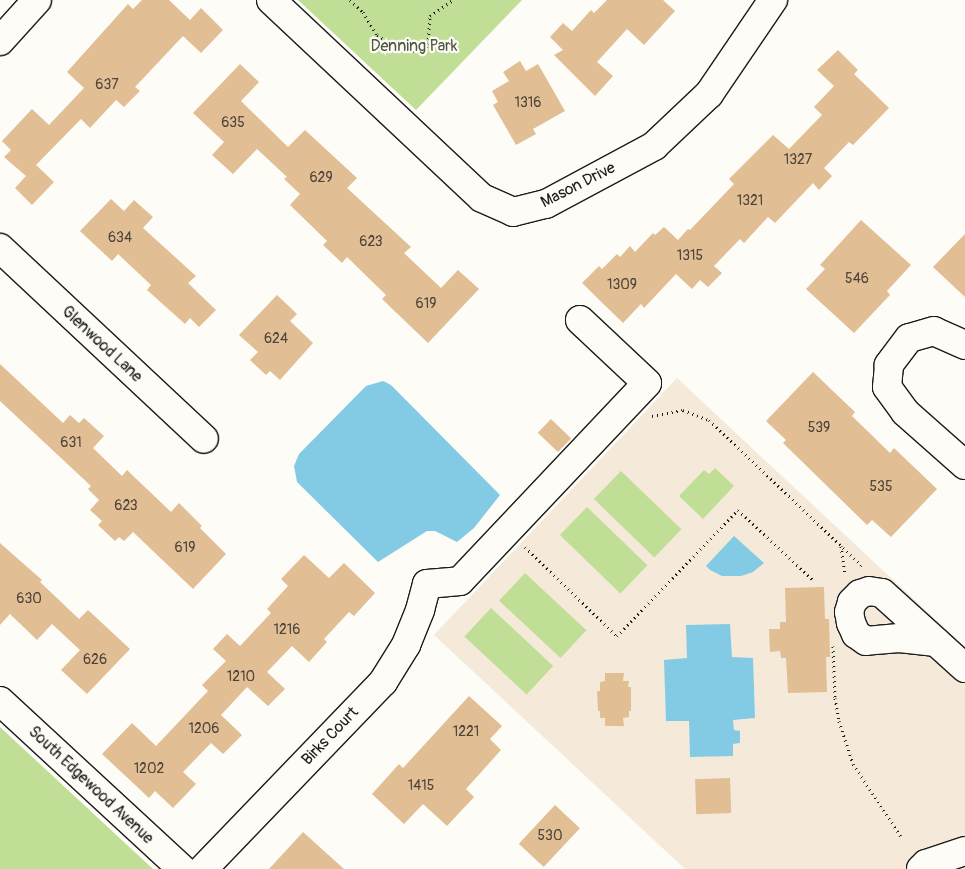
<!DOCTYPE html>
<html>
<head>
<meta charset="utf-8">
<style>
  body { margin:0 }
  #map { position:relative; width:965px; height:869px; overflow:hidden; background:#fdfcf7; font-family:Pangolin,sans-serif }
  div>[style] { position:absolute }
  .built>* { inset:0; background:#f5e9d9 }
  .green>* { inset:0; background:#c1de96; transform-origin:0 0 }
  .water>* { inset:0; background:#83cbe4 }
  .building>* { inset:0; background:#e1be93; transform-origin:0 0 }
  .path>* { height:3px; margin-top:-1.5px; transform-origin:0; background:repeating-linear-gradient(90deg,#1c1c1c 0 1px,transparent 0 5px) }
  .roads { filter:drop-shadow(1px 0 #1c1c1c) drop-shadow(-1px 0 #1c1c1c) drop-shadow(0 1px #1c1c1c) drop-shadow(0 -1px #1c1c1c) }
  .minor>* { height:28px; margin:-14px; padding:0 14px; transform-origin:14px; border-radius:14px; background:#fdfcf7 }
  span { translate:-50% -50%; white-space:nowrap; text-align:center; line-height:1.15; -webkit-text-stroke:4.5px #fdfcf7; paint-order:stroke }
  .number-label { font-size:14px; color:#4d443a }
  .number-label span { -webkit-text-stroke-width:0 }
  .park-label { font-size:16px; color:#4e5641 }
  .street-label { font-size:16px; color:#1c1c1c }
</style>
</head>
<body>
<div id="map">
  <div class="built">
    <i style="clip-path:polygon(677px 378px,965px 647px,965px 869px,685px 869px,434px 635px)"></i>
  </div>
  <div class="green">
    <i style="clip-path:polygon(298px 0,522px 0,416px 110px)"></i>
    <i style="clip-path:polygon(715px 468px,734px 486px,703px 519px,679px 496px,704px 470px,709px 474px)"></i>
    <i style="left:621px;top:471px;width:84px;height:39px;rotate:44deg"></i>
    <i style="left:587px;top:507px;width:84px;height:39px;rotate:44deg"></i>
    <i style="left:525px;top:573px;width:84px;height:38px;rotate:43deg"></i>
    <i style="left:491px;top:608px;width:85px;height:39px;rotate:43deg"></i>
    <i style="clip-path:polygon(0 727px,153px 869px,0 869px)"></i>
  </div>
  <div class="water">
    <i style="clip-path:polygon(383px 381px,391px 385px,500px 495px,474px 528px,457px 542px,435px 531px,427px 531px,378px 562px,297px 482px,294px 466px,299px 454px,366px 386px)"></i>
    <i style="clip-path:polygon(734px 536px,764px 563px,753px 572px,741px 576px,722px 576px,710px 570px,706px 566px)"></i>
    <i style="clip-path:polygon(730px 624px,732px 657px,753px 658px,755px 718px,733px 720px,734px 730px,740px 731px,740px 743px,733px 744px,733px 756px,690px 757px,689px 721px,666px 721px,664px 660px,687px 658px,686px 625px)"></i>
  </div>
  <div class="building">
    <i style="clip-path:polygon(142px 0,169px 0,190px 20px,201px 8px,223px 30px,201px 53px,183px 36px,135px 87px,140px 91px,124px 107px,116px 100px,90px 128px,81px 119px,36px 165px,54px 182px,32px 205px,15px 188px,26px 176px,4px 157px,11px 150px,2px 141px,32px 109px,49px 125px,84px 88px,67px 72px,128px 4px,133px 9px)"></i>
    <i style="clip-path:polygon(607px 0,663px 0,675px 11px,644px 45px,627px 29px,597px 62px,613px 76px,595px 96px,554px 55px,563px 50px,550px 37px,563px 23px,572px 31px,591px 10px,594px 13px)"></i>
    <i style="clip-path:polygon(838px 50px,858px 70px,854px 74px,889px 108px,853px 145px,849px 142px,824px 168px,832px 176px,819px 190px,813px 183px,775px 223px,768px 217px,744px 243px,740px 239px,714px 266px,722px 273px,708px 287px,700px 280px,692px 289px,676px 274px,644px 308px,641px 304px,623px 323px,582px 283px,599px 266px,602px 269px,617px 254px,620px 257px,630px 246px,635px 252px,653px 233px,655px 235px,664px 227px,678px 240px,688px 229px,690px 230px,734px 184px,729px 179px,773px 135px,789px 149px,822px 115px,814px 107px,834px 86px,817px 70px)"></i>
    <i style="clip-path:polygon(520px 61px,526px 71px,538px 64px,565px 111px,533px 129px,536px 134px,516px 145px,493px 105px,498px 102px,492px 91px,509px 81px,503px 72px)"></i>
    <i style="clip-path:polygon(240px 64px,259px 82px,241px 101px,288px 147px,305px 130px,357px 178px,347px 188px,411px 247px,404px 253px,441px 288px,458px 270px,479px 289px,428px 343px,382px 299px,386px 295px,347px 257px,342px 263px,323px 245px,327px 241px,290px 205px,300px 194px,284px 179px,287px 177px,257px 149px,233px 174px,212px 155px,224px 142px,193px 113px)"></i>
    <i style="clip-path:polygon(111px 199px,124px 211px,134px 200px,153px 217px,143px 228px,196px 276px,188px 283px,216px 310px,199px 327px,190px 318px,185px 324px,147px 290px,151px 285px,118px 254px,112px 261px,80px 231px)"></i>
    <i style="clip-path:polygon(861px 220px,911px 265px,887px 291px,890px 295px,854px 333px,806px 289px,825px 269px,820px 265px)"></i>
    <i style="clip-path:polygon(965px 234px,965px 297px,933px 267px)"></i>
    <i style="clip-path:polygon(277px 295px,297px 314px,290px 321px,313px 343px,280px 380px,270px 371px,266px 375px,250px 360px,258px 352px,239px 335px)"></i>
    <i style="clip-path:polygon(0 364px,63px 423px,70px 415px,79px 423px,84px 418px,104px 436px,93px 448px,122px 476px,127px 470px,171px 512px,179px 503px,202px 526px,200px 528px,226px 554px,193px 589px,133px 532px,124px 541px,119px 537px,115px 541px,98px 525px,102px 521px,90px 510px,99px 500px,88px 489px,91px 486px,0 401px)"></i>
    <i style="clip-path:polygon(813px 372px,855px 412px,852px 416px,890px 453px,894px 448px,937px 489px,891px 537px,872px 520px,867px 525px,783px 443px,786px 440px,766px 421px)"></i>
    <i style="left:551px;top:419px;width:28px;height:19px;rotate:44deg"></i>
    <i style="clip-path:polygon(0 543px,42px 580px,40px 582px,79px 619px,88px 610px,130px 649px,87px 694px,61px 670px,80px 650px,52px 624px,37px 640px,10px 614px,0 625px)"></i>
    <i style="clip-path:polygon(304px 555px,329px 578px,344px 563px,375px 593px,354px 616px,349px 612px,324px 639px,327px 642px,309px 662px,292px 646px,267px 672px,285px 689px,268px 706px,247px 687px,221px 715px,242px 735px,223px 754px,211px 743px,183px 772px,196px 784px,173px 808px,155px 791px,149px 798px,102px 754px,132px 723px,156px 746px,208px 691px,202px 685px,226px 661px,213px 649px,227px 634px,240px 646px,271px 613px,267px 609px,288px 586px,281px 579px)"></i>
    <i style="clip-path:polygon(824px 587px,825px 619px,829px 619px,830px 657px,826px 657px,827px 692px,788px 693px,786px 658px,781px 658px,780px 651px,770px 652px,769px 629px,780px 629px,780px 622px,786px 622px,785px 588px)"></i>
    <i style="clip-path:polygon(605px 673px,624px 673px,623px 681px,629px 681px,628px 687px,631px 687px,631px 711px,629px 711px,629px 717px,623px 718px,624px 726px,605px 726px,605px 718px,600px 718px,600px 711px,598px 711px,597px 691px,600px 691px,600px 682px,605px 681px)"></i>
    <i style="clip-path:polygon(469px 696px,502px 726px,490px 739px,501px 750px,466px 789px,474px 797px,447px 826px,423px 804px,404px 824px,372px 794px,399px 764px,403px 768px)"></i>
    <i style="left:730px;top:778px;width:35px;height:35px;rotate:88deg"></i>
    <i style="left:555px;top:805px;width:34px;height:53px;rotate:43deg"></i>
    <i style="clip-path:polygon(303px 832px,344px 869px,269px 869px)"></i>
  </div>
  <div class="path">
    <i style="left:350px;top:0;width:18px;rotate:43deg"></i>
    <i style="left:363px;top:12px;width:27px;rotate:59deg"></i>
    <i style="left:377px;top:35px;width:9px;rotate:32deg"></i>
    <i style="left:385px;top:40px;width:35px;rotate:20deg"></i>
    <i style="left:418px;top:52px;width:6px;rotate:-9deg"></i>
    <i style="left:424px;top:51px;width:8px;rotate:-60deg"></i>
    <i style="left:428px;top:44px;width:28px;rotate:-86deg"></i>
    <i style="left:430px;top:16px;width:28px;rotate:-35deg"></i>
    <i style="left:652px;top:416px;width:32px;rotate:-11deg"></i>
    <i style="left:683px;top:410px;width:28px;rotate:21deg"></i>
    <i style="left:709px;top:420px;width:210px;rotate:43.6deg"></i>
    <i style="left:861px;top:565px;width:3px;rotate:135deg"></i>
    <i style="left:841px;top:546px;width:29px;rotate:82deg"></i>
    <i style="left:525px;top:547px;width:128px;rotate:44.1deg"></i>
    <i style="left:617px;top:636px;width:175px;rotate:-46.2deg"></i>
    <i style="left:738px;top:510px;width:103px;rotate:43deg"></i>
    <i style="left:833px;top:646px;width:52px;rotate:87.8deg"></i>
    <i style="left:835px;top:698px;width:23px;rotate:80deg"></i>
    <i style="left:839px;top:721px;width:45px;rotate:72deg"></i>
    <i style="left:853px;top:764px;width:89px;rotate:56.5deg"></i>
  </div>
  <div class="roads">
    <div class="minor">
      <i style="left:271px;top:0;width:289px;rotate:43.2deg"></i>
      <i style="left:482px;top:198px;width:34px;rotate:24deg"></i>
      <i style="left:513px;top:212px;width:34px;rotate:-14deg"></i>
      <i style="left:546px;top:204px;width:123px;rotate:-28.2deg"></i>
      <i style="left:654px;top:146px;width:76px;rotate:-43.4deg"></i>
      <i style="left:709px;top:94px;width:114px;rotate:-55.8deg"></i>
      <i style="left:0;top:41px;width:55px;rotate:-47.9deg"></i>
      <i style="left:0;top:248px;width:279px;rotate:43.1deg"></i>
      <i style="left:965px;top:345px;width:34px;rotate:-156deg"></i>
      <i style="left:934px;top:331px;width:26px;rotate:164deg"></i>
      <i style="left:909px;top:338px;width:34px;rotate:127deg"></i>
      <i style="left:889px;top:365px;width:22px;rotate:95deg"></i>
      <i style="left:887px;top:387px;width:31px;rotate:54deg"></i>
      <i style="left:905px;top:412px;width:80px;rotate:41.5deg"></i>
      <i style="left:936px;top:642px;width:37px;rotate:-174deg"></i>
      <i style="left:899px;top:638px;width:33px;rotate:175deg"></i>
      <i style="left:866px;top:641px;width:12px;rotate:-145deg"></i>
      <i style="left:856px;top:634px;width:12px;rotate:-114deg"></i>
      <i style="left:851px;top:623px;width:11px;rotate:-100deg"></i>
      <i style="left:849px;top:612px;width:10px;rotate:-73deg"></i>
      <i style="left:852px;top:602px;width:11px;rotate:-45deg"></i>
      <i style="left:860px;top:594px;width:9px;rotate:-18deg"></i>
      <i style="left:869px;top:591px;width:13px;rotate:9deg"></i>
      <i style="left:882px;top:593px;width:112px;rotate:42.1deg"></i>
      <i style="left:0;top:701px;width:248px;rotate:42.7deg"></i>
      <i style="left:203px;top:869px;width:260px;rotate:-46.1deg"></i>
      <i style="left:383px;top:682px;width:44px;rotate:-58.1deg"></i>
      <i style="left:406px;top:645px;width:38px;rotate:-68deg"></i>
      <i style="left:420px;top:610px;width:27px;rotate:-75deg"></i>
      <i style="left:427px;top:584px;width:33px;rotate:-5deg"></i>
      <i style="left:460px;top:581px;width:272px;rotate:-46.6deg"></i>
      <i style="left:647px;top:383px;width:92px;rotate:-136.8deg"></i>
      <i style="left:921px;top:869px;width:7px;rotate:-45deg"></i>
      <i style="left:926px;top:864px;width:41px;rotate:-18.4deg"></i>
    </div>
  </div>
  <div class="number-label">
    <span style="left:107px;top:85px">637</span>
    <span style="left:528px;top:103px">1316</span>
    <span style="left:233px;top:123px">635</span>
    <span style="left:798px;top:160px">1327</span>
    <span style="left:321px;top:178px">629</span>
    <span style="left:750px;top:201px">1321</span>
    <span style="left:120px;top:238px">634</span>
    <span style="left:371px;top:242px">623</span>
    <span style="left:690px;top:256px">1315</span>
    <span style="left:857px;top:279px">546</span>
    <span style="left:622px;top:285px">1309</span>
    <span style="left:426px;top:304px">619</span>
    <span style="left:276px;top:339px">624</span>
    <span style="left:819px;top:428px">539</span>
    <span style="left:71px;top:443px">631</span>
    <span style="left:881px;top:487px">535</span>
    <span style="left:126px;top:506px">623</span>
    <span style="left:185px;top:548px">619</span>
    <span style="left:29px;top:599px">630</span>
    <span style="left:287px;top:630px">1216</span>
    <span style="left:95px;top:660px">626</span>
    <span style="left:241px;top:677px">1210</span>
    <span style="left:204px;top:729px">1206</span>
    <span style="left:466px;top:732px">1221</span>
    <span style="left:149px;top:769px">1202</span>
    <span style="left:421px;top:786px">1415</span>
    <span style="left:550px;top:836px">530</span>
  </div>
  <div class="park-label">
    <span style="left:414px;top:46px">Denning Park</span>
  </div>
  <div class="street-label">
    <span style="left:578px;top:185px;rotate:-27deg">Mason Drive</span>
    <span style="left:102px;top:344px;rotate:43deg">Glenwood Lane</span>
    <span style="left:330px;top:736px;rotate:-46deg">Birks Court</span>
    <span style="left:91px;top:785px;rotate:43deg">South Edgewood Avenue</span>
  </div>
</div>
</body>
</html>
